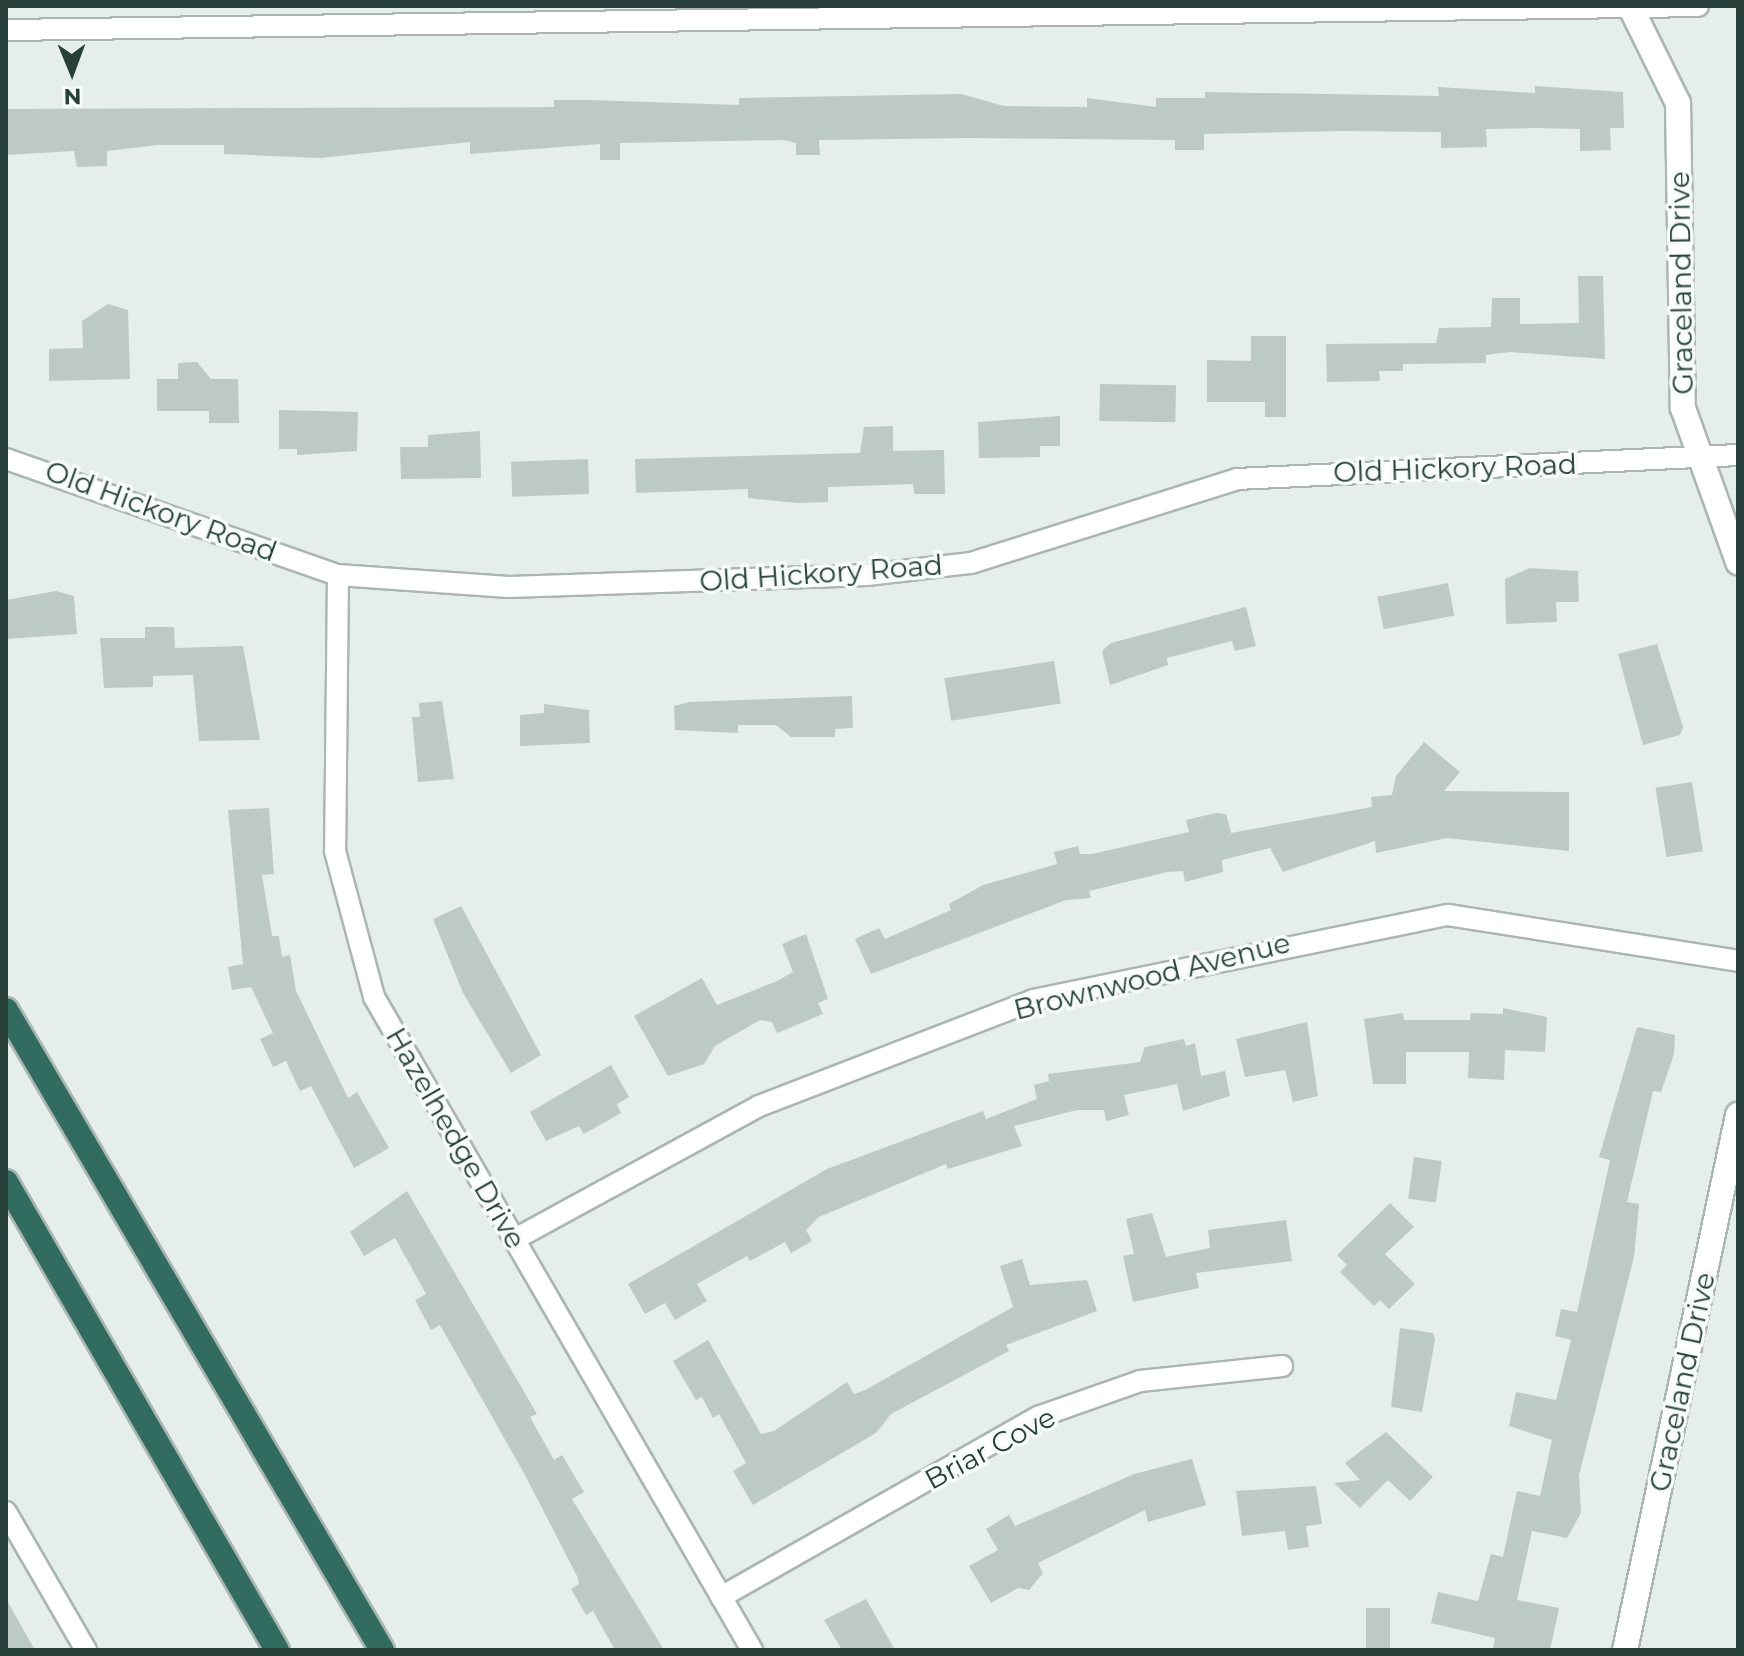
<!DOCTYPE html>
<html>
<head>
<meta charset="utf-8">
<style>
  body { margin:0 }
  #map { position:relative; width:1744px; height:1656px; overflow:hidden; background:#e6eeeb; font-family:Montserrat,sans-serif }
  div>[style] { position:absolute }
  .building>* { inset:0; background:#bcc9c4; transform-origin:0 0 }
  .roads { filter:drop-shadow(2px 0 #a9b6b2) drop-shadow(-2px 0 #a9b6b2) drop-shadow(0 2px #a9b6b2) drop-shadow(0 -2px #a9b6b2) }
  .street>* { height:20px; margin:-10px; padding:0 10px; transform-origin:10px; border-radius:10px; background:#fff }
  .secondary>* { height:24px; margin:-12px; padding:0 12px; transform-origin:12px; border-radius:12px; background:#fff }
  .highway>* { height:24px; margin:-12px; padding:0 12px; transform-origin:12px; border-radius:12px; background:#326b60 }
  span { translate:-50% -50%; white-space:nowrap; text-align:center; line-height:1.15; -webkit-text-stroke:7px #f7fbf9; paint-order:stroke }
  .street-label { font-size:28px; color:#264039 }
  .frame { position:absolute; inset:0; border:8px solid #264039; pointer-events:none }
  .north { position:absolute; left:32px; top:32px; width:80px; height:80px; -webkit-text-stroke:6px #f7fbf9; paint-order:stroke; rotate:179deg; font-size:22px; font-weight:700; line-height:32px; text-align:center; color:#264039 }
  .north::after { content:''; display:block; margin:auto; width:28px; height:36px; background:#264039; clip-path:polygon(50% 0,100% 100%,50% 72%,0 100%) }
</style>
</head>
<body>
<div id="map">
  <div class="building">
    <i style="clip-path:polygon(1535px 86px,1623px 92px,1624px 128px,1610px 128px,1611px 150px,1580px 151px,1580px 129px,1536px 128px,1486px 129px,1487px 147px,1441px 148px,1441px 132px,1343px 131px,1204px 134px,1204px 150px,1175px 150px,1175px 140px,968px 138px,819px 140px,820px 155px,796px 155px,796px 143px,784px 140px,620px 143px,620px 160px,600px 160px,600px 144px,470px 154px,470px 142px,320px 158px,224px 154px,224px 145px,158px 145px,107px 151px,107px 166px,77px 167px,74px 151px,6px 155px,6px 109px,554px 107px,554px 100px,589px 100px,739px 105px,739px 98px,961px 94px,1004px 106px,1087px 107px,1087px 98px,1156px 107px,1156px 98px,1205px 98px,1205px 92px,1439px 96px,1438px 87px,1535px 93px)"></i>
    <i style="clip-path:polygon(1578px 276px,1603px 276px,1605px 359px,1510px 352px,1486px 355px,1486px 363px,1403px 364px,1403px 371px,1379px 371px,1380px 381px,1327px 382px,1326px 344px,1436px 343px,1439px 328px,1491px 327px,1492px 298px,1520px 298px,1520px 324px,1579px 323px)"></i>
    <i style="clip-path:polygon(108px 304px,128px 310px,130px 379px,49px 381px,49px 349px,83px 348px,82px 321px)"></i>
    <i style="clip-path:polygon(1251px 336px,1286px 336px,1286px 417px,1265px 417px,1265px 402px,1207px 402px,1207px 360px,1251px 361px)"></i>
    <i style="clip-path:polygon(197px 362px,211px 379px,238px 379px,239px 423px,209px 423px,209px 411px,157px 411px,157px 379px,178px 379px,178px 363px)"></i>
    <i style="left:1100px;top:384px;width:76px;height:37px;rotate:1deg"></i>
    <i style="clip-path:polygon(279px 410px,358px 412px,357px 451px,297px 455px,297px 449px,279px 449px)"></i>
    <i style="clip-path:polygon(1060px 416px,1060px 446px,1040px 446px,1040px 457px,979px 458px,978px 422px)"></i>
    <i style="clip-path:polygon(893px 426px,893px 451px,944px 450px,945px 494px,914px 494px,913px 484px,828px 487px,828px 502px,797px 503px,748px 498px,748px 489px,636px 493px,635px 459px,860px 453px,864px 427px)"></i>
    <i style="clip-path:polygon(480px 431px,481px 478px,401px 479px,400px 447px,428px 447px,428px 435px)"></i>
    <i style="left:588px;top:459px;width:35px;height:77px;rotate:88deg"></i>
    <i style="clip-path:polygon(1530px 568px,1578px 571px,1579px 602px,1556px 602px,1557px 622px,1506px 624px,1505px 579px)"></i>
    <i style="left:1448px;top:583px;width:33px;height:72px;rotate:79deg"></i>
    <i style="clip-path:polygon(56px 591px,74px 596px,77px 634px,6px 639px,6px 600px)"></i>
    <i style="clip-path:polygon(1246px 607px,1256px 646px,1235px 651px,1232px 641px,1167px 658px,1168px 665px,1110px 685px,1102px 651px,1111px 643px)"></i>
    <i style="clip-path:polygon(145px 627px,174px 627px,175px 648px,243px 646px,260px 740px,199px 741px,193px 675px,153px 676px,153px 687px,104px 688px,100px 638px,145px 638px)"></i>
    <i style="clip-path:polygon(1657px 644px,1683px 727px,1680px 735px,1643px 745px,1618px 654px)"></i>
    <i style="left:1054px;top:661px;width:43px;height:111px;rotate:81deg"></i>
    <i style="clip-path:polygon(852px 696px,853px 728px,835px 729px,835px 737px,791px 737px,776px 725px,738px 725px,738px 733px,675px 730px,674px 706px,689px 702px)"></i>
    <i style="clip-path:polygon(442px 701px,454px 779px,418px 782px,412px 717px,420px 717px,419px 703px)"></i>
    <i style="clip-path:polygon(544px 704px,589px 710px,590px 743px,520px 746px,520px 715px,544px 713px)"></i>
    <i style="clip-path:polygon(1424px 742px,1460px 772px,1444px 791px,1569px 792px,1569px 851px,1447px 838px,1376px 853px,1375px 841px,1283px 872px,1270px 848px,1222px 860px,1223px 872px,1185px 882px,1183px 871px,1167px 872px,1089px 891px,1091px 898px,1066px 900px,871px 974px,855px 939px,879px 928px,885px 939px,951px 910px,949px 904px,983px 885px,1057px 864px,1054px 852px,1078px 846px,1080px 854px,1092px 854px,1189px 832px,1186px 820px,1216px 813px,1226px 814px,1231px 833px,1372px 807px,1371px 797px,1392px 795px,1396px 776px)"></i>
    <i style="left:1692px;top:782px;width:70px;height:37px;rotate:81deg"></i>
    <i style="clip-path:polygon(269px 808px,274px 874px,262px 875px,272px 936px,279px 936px,282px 957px,290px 955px,296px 991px,348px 1098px,357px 1092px,389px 1148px,354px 1168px,311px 1086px,300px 1091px,286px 1061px,273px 1067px,260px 1039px,273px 1033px,251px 987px,232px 990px,228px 967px,243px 964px,228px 810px)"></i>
    <i style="clip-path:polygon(461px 906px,541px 1055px,511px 1073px,463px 993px,433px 919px)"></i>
    <i style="clip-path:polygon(806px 934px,828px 999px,818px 1003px,823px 1014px,777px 1033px,772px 1022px,760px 1020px,715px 1046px,704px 1064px,668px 1076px,634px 1016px,702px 978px,717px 1005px,777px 981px,793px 972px,782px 944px)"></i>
    <i style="clip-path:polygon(1503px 1008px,1547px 1017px,1545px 1052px,1505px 1050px,1504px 1080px,1468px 1078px,1469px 1052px,1406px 1052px,1406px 1084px,1373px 1084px,1364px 1019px,1403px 1013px,1404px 1020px,1470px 1020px,1471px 1013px,1503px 1014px)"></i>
    <i style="clip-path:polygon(1307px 1022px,1318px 1096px,1293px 1102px,1285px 1070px,1245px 1077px,1236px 1039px)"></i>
    <i style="clip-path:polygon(1637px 1027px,1675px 1035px,1674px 1054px,1661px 1092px,1653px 1091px,1627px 1202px,1639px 1204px,1634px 1257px,1579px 1475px,1581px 1513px,1567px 1538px,1532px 1531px,1517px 1600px,1559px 1608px,1550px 1650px,1493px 1650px,1495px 1638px,1431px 1623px,1438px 1592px,1478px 1601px,1491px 1554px,1503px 1557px,1517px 1491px,1540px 1496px,1552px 1440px,1509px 1426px,1516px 1392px,1556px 1400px,1571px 1340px,1555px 1336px,1561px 1309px,1577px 1312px,1610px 1160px,1599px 1157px)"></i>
    <i style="clip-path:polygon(1184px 1039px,1186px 1046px,1195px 1043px,1201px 1076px,1225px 1071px,1230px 1096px,1183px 1111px,1177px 1084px,1124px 1095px,1129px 1115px,1106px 1121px,1104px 1110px,1077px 1110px,1014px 1126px,1022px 1146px,948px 1169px,946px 1164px,819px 1217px,806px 1230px,812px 1241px,791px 1253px,785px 1242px,750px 1261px,747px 1256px,697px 1284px,707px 1301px,675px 1320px,665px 1303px,645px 1314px,628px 1284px,827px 1169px,983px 1111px,986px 1119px,1037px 1099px,1034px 1085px,1049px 1081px,1048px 1074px,1140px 1062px,1145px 1047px)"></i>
    <i style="clip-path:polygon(611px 1065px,629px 1097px,617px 1104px,621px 1113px,584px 1134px,579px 1126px,546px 1141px,530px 1112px)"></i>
    <i style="left:1414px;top:1157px;width:28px;height:42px;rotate:8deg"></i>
    <i style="clip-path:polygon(407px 1191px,537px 1414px,530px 1417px,554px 1460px,562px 1455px,584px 1492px,572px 1499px,664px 1650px,615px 1650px,593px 1611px,586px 1615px,571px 1589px,579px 1584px,577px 1576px,525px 1475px,440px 1325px,431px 1330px,415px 1300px,426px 1294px,395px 1238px,364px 1256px,350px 1232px)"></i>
    <i style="clip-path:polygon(1390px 1203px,1414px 1227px,1385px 1254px,1415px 1284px,1389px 1309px,1380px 1300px,1374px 1306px,1340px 1272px,1347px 1265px,1337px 1255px)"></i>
    <i style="clip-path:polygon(1152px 1213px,1166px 1257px,1210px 1248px,1208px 1230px,1286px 1220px,1292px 1261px,1196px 1273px,1199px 1288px,1133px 1302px,1123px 1256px,1134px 1254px,1126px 1219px)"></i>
    <i style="clip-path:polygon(1022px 1259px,1030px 1285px,1087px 1280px,1097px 1311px,1006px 1345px,1009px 1351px,891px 1414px,876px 1433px,753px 1505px,733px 1471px,746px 1463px,719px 1414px,713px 1418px,702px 1397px,696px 1400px,673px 1361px,708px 1340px,761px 1434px,774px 1431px,847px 1382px,854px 1394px,865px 1390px,1013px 1307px,1000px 1266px)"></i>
    <i style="clip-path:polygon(1400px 1328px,1433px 1333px,1435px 1340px,1422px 1412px,1391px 1407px)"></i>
    <i style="clip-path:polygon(1386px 1432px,1433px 1477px,1410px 1501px,1388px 1480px,1360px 1508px,1334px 1483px,1360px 1480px,1345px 1463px)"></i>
    <i style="clip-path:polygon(1192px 1459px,1206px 1505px,1148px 1522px,1145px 1510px,1038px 1563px,1043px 1573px,1029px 1590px,1018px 1588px,991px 1603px,969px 1566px,998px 1550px,986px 1529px,1009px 1515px,1015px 1526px,1134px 1474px)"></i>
    <i style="clip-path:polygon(1316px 1486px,1322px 1524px,1306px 1526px,1309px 1547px,1288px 1550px,1285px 1531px,1242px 1536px,1236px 1491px)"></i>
    <i style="clip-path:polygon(6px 1599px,35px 1650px,6px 1650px)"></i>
    <i style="clip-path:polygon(866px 1599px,895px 1650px,842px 1650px,824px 1620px)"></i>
    <i style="left:1366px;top:1608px;width:24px;height:42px"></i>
  </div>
  <div class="roads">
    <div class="street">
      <i style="left:6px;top:30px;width:1692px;rotate:-0.81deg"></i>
      <i style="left:6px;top:459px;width:352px;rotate:19.3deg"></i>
      <i style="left:338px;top:575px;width:171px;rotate:4deg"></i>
      <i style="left:509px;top:587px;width:358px;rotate:-1.9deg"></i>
      <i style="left:867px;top:575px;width:105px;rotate:-6.6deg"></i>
      <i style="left:971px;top:563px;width:279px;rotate:-17.5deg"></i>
      <i style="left:1237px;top:479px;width:502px;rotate:-2.74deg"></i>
      <i style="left:338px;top:575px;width:276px;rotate:90.6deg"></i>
      <i style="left:335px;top:851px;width:151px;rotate:75deg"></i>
      <i style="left:374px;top:997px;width:755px;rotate:59.93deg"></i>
      <i style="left:515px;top:1239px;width:278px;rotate:-28.6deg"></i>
      <i style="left:759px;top:1106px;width:294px;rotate:-21.1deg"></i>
      <i style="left:1033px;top:1000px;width:424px;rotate:-11.6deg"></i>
      <i style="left:1448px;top:915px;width:294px;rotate:9deg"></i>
      <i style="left:6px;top:1512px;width:160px;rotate:59.9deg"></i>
      <i style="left:721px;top:1597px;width:365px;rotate:-29.6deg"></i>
      <i style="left:1038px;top:1417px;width:108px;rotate:-19.4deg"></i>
      <i style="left:1140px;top:1381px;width:143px;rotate:-6deg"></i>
    </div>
    <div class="secondary">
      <i style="left:1630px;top:6px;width:108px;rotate:63.7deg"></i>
      <i style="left:1678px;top:103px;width:305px;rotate:89.1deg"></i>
      <i style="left:1683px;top:408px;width:164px;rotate:70.3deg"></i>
      <i style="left:1625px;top:1650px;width:547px;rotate:-78.07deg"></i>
    </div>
    <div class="highway">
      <i style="left:6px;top:1010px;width:742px;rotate:59.57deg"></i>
      <i style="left:6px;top:1182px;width:541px;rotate:59.93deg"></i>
    </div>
  </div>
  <div class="street-label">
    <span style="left:1681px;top:283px;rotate:-91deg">Graceland Drive</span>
    <span style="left:1455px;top:468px;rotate:-2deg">Old Hickory Road</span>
    <span style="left:161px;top:511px;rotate:20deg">Old Hickory Road</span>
    <span style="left:821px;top:573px;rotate:-4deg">Old Hickory Road</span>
    <span style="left:1152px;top:976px;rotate:-14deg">Brownwood Avenue</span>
    <span style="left:456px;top:1138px;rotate:60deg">Hazelhedge Drive</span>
    <span style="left:1682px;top:1382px;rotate:-78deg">Graceland Drive</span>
    <span style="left:990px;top:1448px;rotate:-28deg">Briar Cove</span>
  </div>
  <div class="frame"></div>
  <div class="north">N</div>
</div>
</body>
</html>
